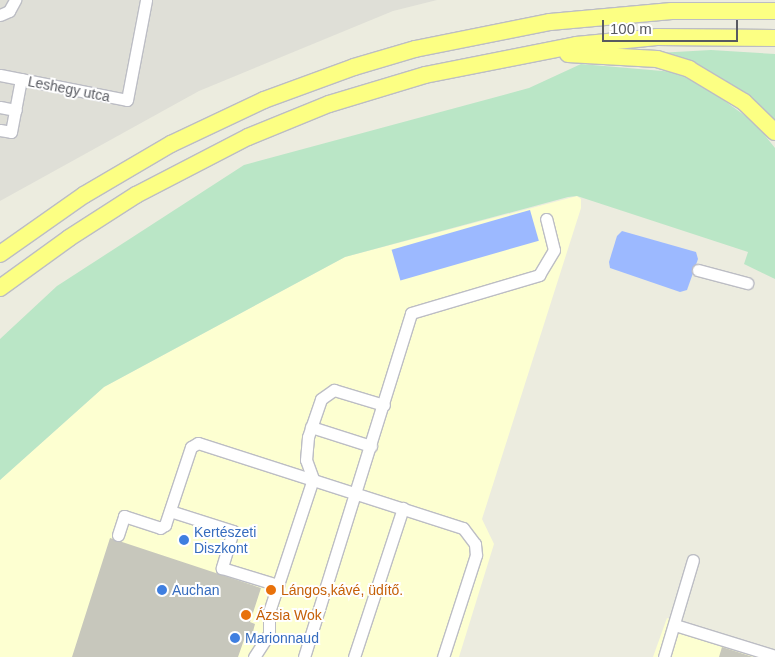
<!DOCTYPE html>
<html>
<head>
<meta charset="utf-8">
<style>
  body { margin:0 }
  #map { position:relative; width:775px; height:657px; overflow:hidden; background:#ececdf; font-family:Arial,sans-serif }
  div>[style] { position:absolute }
  .commercial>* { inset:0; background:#fdffd1 }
  .industrial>* { inset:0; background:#dfdfd7 }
  .green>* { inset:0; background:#bae6c6 }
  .water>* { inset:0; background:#9cb9ff; transform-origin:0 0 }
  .building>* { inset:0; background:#c7c7bc }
  .roads { filter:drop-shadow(1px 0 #bcbdc4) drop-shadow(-1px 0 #bcbdc4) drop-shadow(0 1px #bcbdc4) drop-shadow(0 -1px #bcbdc4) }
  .minor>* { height:11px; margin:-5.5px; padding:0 5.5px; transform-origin:5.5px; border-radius:5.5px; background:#fff }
  .highway>* { height:16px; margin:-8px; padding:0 8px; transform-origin:8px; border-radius:8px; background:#fcff83 }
  .dots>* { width:14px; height:14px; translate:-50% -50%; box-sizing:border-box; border:2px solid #fff; border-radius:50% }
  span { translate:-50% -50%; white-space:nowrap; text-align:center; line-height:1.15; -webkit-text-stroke:4px #fff; paint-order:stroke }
  .street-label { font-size:14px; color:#585a61 }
  .shop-label { font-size:14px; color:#366cbe }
  .left { translate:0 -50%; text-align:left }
  .food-label { font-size:14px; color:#c56008 }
  .scale { position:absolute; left:602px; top:20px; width:136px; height:22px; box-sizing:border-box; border:2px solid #585a61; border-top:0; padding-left:6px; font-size:15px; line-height:18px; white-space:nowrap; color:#585a61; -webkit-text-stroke:4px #fff; paint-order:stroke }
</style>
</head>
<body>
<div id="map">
  <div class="commercial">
    <i style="clip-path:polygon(577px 196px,581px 199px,581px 208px,482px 519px,494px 544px,459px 657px,0 657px,0 480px,104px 387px,345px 257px)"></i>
    <i style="clip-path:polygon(667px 618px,775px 652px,775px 657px,653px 657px)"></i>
  </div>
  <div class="industrial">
    <i style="clip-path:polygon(0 0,437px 0,393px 11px,199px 91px,0 201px)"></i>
  </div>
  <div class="green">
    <i style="clip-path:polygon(711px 50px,775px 54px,775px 122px,735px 87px,708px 71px,657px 53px)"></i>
    <i style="clip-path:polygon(581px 64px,674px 72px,707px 88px,755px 123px,775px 148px,775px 279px,744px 264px,748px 252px,577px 196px,568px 197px,345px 257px,104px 387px,0 480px,0 339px,57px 286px,244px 165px,529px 88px)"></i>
  </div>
  <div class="water">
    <i style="left:530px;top:210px;width:32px;height:144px;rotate:74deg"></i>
    <i style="clip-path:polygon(622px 231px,696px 252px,698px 259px,687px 290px,680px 292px,610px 268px,609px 262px,617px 236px)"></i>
  </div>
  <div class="building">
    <i style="clip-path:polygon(110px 538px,261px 588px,250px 622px,255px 624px,251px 639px,245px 637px,238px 657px,72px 657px)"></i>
    <i style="clip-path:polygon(722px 647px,753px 657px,719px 657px)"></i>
  </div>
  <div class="roads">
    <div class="minor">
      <i style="left:0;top:15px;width:10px;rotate:-24deg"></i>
      <i style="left:9px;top:11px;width:13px;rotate:-61deg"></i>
      <i style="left:0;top:75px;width:129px;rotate:11.1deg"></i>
      <i style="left:127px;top:100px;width:102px;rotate:-79.2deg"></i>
      <i style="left:0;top:107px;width:16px;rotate:11deg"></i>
      <i style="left:0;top:130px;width:11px;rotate:10deg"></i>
      <i style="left:11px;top:132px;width:54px;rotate:-79.3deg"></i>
      <i style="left:698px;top:270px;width:51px;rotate:14.9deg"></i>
      <i style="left:311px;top:427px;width:63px;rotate:17.6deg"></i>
      <i style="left:170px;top:511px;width:66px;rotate:17.6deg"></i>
      <i style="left:233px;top:531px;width:39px;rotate:107deg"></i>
      <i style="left:222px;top:568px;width:59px;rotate:16.9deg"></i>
      <i style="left:118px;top:535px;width:20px;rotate:-72deg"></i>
      <i style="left:124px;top:516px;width:38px;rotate:18deg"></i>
      <i style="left:160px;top:528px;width:6px;rotate:-31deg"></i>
      <i style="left:165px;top:525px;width:82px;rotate:-71.6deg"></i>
      <i style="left:191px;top:447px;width:8px;rotate:-30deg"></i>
      <i style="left:198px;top:443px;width:278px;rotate:17.8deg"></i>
      <i style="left:463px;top:528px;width:20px;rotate:53deg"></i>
      <i style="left:475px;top:544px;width:11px;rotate:85deg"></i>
      <i style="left:476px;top:555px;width:107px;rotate:107.9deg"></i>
      <i style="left:675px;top:625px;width:105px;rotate:17.2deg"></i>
      <i style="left:254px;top:657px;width:27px;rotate:-57deg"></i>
      <i style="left:269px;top:634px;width:22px;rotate:-90deg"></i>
      <i style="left:269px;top:612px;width:140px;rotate:-71.7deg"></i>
      <i style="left:313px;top:479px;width:20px;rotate:-110deg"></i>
      <i style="left:306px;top:460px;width:23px;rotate:-85deg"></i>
      <i style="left:308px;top:437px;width:40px;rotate:-71.1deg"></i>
      <i style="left:321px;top:399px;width:16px;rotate:-35deg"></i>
      <i style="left:334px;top:390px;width:52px;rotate:16.7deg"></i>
      <i style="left:304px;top:657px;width:360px;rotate:-72.7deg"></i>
      <i style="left:411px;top:313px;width:134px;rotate:-16.5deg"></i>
      <i style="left:539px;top:275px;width:29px;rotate:-59deg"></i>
      <i style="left:554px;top:250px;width:32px;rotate:-104deg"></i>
      <i style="left:354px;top:657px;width:157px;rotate:-71.8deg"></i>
      <i style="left:664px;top:657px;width:101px;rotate:-73.4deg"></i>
    </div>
    <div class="highway">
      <i style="left:568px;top:54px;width:89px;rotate:3.2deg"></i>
      <i style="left:657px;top:59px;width:34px;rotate:17deg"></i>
      <i style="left:689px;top:69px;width:64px;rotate:31deg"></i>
      <i style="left:744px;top:102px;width:43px;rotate:44.1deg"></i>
      <i style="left:0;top:254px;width:103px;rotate:-35.1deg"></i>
      <i style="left:84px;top:195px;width:101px;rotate:-30.4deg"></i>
      <i style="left:171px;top:144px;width:103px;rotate:-25.3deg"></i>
      <i style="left:264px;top:100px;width:96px;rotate:-20.1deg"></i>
      <i style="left:354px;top:67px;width:64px;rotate:-16.4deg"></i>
      <i style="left:415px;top:49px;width:138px;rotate:-11.3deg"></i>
      <i style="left:550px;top:22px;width:122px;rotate:-5.2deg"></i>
      <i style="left:672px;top:11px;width:103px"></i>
      <i style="left:0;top:288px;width:85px;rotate:-35.9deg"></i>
      <i style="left:69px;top:238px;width:80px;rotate:-32.7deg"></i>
      <i style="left:136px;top:195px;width:126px;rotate:-27.4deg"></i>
      <i style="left:248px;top:137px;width:87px;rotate:-22.2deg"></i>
      <i style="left:329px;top:104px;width:100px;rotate:-16.8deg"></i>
      <i style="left:425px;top:75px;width:154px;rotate:-11.2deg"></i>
      <i style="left:576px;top:45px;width:81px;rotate:-5.6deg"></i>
      <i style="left:657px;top:37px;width:118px;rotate:0.5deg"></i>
    </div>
  </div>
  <div class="dots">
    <i style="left:184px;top:540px;background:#3f7fe0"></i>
    <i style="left:162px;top:590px;background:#3f7fe0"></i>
    <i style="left:271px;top:590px;background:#e8710a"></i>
    <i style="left:246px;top:615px;background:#e8710a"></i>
    <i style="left:235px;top:638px;background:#3f7fe0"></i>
  </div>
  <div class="street-label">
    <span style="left:69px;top:89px;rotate:11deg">Leshegy utca</span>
  </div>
  <div class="shop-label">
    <span class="left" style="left:194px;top:540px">Kertészeti<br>Diszkont</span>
    <span class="left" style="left:172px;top:590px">Auchan</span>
    <span class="left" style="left:245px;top:638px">Marionnaud</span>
  </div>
  <div class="food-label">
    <span class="left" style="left:281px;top:590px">Lángos,kávé, üdítő.</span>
    <span class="left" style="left:256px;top:615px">Ázsia Wok</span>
  </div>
  <div class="scale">100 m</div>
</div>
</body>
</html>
